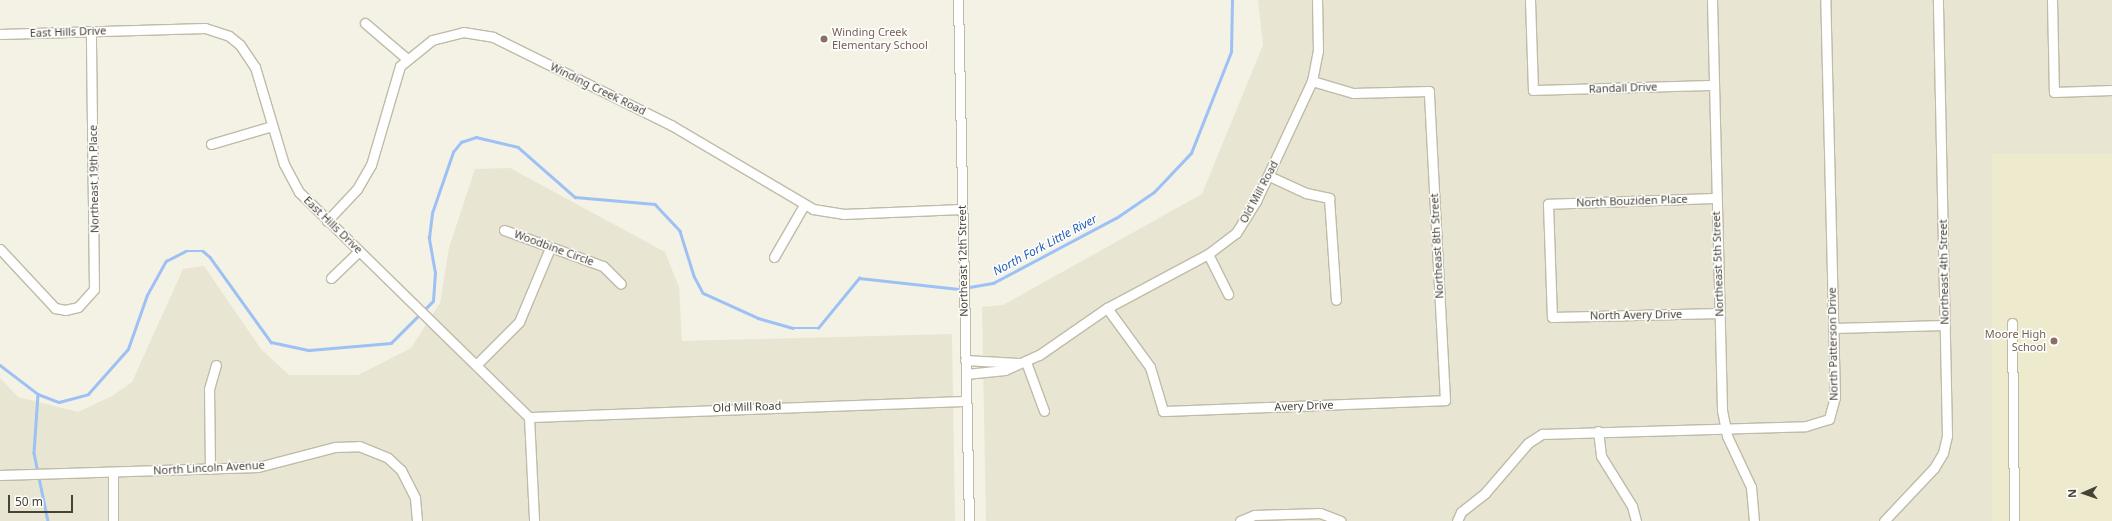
<!DOCTYPE html>
<html>
<head>
<meta charset="utf-8">
<style>
  body { margin:0 }
  #map { position:relative; width:2112px; height:521px; overflow:hidden; background:#f4f2e5; font-family:"Noto Sans",sans-serif }
  div>[style] { position:absolute }
  .residential>* { inset:0; background:#e8e5d2 }
  .education>* { inset:0; background:#eeeace; transform-origin:0 0 }
  .stream>* { height:2.5px; margin:-1.25px; padding:0 1.25px; transform-origin:1.25px; border-radius:1.25px; background:#9dc1f5 }
  .roads { filter:drop-shadow(1px 0 #c0bba7) drop-shadow(-1px 0 #c0bba7) drop-shadow(0 1px #c0bba7) drop-shadow(0 -1px #c0bba7) }
  .minor>* { height:9px; margin:-4.5px; padding:0 4.5px; transform-origin:4.5px; border-radius:4.5px; background:#fff }
  .dots>* { width:11px; height:11px; translate:-50% -50%; box-sizing:border-box; border:2px solid #fff; border-radius:50% }
  span { translate:-50% -50%; white-space:nowrap; text-align:center; line-height:1.15; -webkit-text-stroke:3px #fff; paint-order:stroke }
  .street-label { font-size:11px; color:#464234 }
  .education-label { font-size:11px; color:#785e54 }
  .left { translate:0 -50%; text-align:left }
  .right { translate:-100% -50%; text-align:right }
  .water-label { font-size:12px; color:#2661b9; font-style:italic }
  .north { position:absolute; left:2064px; top:473px; width:40px; height:40px; -webkit-text-stroke:3px #fff; paint-order:stroke; rotate:268deg; font-size:11px; font-weight:700; line-height:16px; text-align:center; color:#464234 }
  .north::after { content:''; display:block; margin:auto; width:14px; height:18px; background:#464234; clip-path:polygon(50% 0,100% 100%,50% 72%,0 100%) }
  .scale { position:absolute; left:8px; top:495px; width:65px; height:18px; box-sizing:border-box; border:2px solid #464234; border-top:0; padding-left:5px; font-size:12px; line-height:14px; white-space:nowrap; color:#464234; -webkit-text-stroke:3px #fff; paint-order:stroke }
</style>
</head>
<body>
<div id="map">
  <div class="residential">
    <i style="clip-path:polygon(1258px 0,2112px 0,2112px 154px,1992px 161px,1999px 521px,986px 521px,982px 307px,1003px 305px,1202px 194px,1263px 45px)"></i>
    <i style="clip-path:polygon(510px 168px,665px 252px,679px 287px,682px 341px,952px 334px,955px 521px,0 521px,0 378px,18px 397px,78px 412px,112px 396px,132px 382px,183px 269px,204px 266px,261px 349px,289px 375px,358px 375px,411px 348px,440px 303px,449px 248px,475px 169px)"></i>
  </div>
  <div class="education">
    <i style="left:2112px;top:154px;width:367px;height:120px;rotate:90deg"></i>
  </div>
  <div class="stream">
    <i style="left:0;top:365px;width:48px;rotate:37.3deg"></i>
    <i style="left:38px;top:394px;width:22px;rotate:21deg"></i>
    <i style="left:59px;top:402px;width:30px;rotate:-15deg"></i>
    <i style="left:88px;top:394px;width:60px;rotate:-48.4deg"></i>
    <i style="left:128px;top:349px;width:57px;rotate:-70.6deg"></i>
    <i style="left:147px;top:295px;width:39px;rotate:-61deg"></i>
    <i style="left:166px;top:261px;width:22px;rotate:-27deg"></i>
    <i style="left:186px;top:251px;width:17px"></i>
    <i style="left:203px;top:251px;width:9px;rotate:41deg"></i>
    <i style="left:210px;top:257px;width:105px;rotate:54.3deg"></i>
    <i style="left:271px;top:342px;width:39px;rotate:12deg"></i>
    <i style="left:309px;top:350px;width:82px;rotate:-4.9deg"></i>
    <i style="left:391px;top:343px;width:59px;rotate:-45deg"></i>
    <i style="left:433px;top:301px;width:28px;rotate:-86deg"></i>
    <i style="left:435px;top:273px;width:36px;rotate:-100deg"></i>
    <i style="left:429px;top:238px;width:25px;rotate:-83deg"></i>
    <i style="left:432px;top:213px;width:65px;rotate:-71deg"></i>
    <i style="left:453px;top:152px;width:13px;rotate:-51deg"></i>
    <i style="left:461px;top:142px;width:16px;rotate:-18deg"></i>
    <i style="left:476px;top:137px;width:43px;rotate:13.4deg"></i>
    <i style="left:518px;top:147px;width:76px;rotate:41.3deg"></i>
    <i style="left:575px;top:197px;width:80px;rotate:5deg"></i>
    <i style="left:655px;top:204px;width:37px;rotate:47deg"></i>
    <i style="left:680px;top:231px;width:47px;rotate:72.7deg"></i>
    <i style="left:694px;top:276px;width:19px;rotate:62deg"></i>
    <i style="left:703px;top:293px;width:60px;rotate:24.4deg"></i>
    <i style="left:758px;top:318px;width:36px;rotate:16deg"></i>
    <i style="left:793px;top:328px;width:25px"></i>
    <i style="left:818px;top:328px;width:65px;rotate:-50.6deg"></i>
    <i style="left:859px;top:278px;width:100px;rotate:6.3deg"></i>
    <i style="left:958px;top:289px;width:36px;rotate:-10deg"></i>
    <i style="left:993px;top:283px;width:139px;rotate:-27.9deg"></i>
    <i style="left:1116px;top:218px;width:46px;rotate:-34.4deg"></i>
    <i style="left:1154px;top:192px;width:54px;rotate:-46.5deg"></i>
    <i style="left:1191px;top:153px;width:109px;rotate:-68.4deg"></i>
    <i style="left:1231px;top:52px;width:52px;rotate:-88.9deg"></i>
    <i style="left:38px;top:394px;width:59px;rotate:93.9deg"></i>
    <i style="left:34px;top:453px;width:69px;rotate:78.4deg"></i>
  </div>
  <div class="roads">
    <div class="minor">
      <i style="left:958px;top:0;width:521px;rotate:88.79deg"></i>
      <i style="left:1530px;top:0;width:90px;rotate:88.1deg"></i>
      <i style="left:1533px;top:90px;width:181px;rotate:-1.6deg"></i>
      <i style="left:1712px;top:0;width:410px;rotate:88.6deg"></i>
      <i style="left:1722px;top:410px;width:26px;rotate:79deg"></i>
      <i style="left:1727px;top:436px;width:56px;rotate:64.8deg"></i>
      <i style="left:1751px;top:487px;width:34px;rotate:85deg"></i>
      <i style="left:2052px;top:0;width:92px;rotate:88.8deg"></i>
      <i style="left:2054px;top:92px;width:58px;rotate:-2deg"></i>
      <i style="left:365px;top:23px;width:54px;rotate:40.5deg"></i>
      <i style="left:0;top:34px;width:205px;rotate:-1.7deg"></i>
      <i style="left:205px;top:28px;width:25px;rotate:18deg"></i>
      <i style="left:229px;top:36px;width:14px;rotate:39deg"></i>
      <i style="left:240px;top:45px;width:27px;rotate:56deg"></i>
      <i style="left:255px;top:67px;width:101px;rotate:73.4deg"></i>
      <i style="left:284px;top:164px;width:32px;rotate:62deg"></i>
      <i style="left:299px;top:192px;width:322px;rotate:44.4deg"></i>
      <i style="left:529px;top:417px;width:104px;rotate:87.2deg"></i>
      <i style="left:211px;top:144px;width:64px;rotate:-16.4deg"></i>
      <i style="left:1269px;top:176px;width:41px;rotate:24.7deg"></i>
      <i style="left:1306px;top:193px;width:24px;rotate:12deg"></i>
      <i style="left:1329px;top:198px;width:102px;rotate:86.1deg"></i>
      <i style="left:1716px;top:198px;width:168px;rotate:178deg"></i>
      <i style="left:1548px;top:204px;width:113px;rotate:88deg"></i>
      <i style="left:1552px;top:317px;width:168px;rotate:-1.4deg"></i>
      <i style="left:327px;top:221px;width:44px;rotate:-46.8deg"></i>
      <i style="left:357px;top:189px;width:28px;rotate:-60deg"></i>
      <i style="left:371px;top:165px;width:103px;rotate:-73.7deg"></i>
      <i style="left:400px;top:66px;width:41px;rotate:-39.1deg"></i>
      <i style="left:432px;top:40px;width:32px;rotate:-14deg"></i>
      <i style="left:463px;top:32px;width:30px;rotate:9deg"></i>
      <i style="left:493px;top:37px;width:199px;rotate:26.3deg"></i>
      <i style="left:671px;top:125px;width:165px;rotate:30.6deg"></i>
      <i style="left:813px;top:209px;width:30px;rotate:9deg"></i>
      <i style="left:843px;top:214px;width:119px;rotate:-2.4deg"></i>
      <i style="left:504px;top:230px;width:105px;rotate:20deg"></i>
      <i style="left:603px;top:266px;width:25px;rotate:45deg"></i>
      <i style="left:0;top:249px;width:81px;rotate:47deg"></i>
      <i style="left:55px;top:308px;width:10px;rotate:11deg"></i>
      <i style="left:65px;top:310px;width:13px;rotate:-13deg"></i>
      <i style="left:78px;top:307px;width:24px;rotate:-48deg"></i>
      <i style="left:94px;top:289px;width:257px;rotate:-90.7deg"></i>
      <i style="left:1208px;top:254px;width:45px;rotate:63.4deg"></i>
      <i style="left:774px;top:257px;width:60px;rotate:-60deg"></i>
      <i style="left:331px;top:278px;width:39px;rotate:-44deg"></i>
      <i style="left:1107px;top:308px;width:73px;rotate:53.9deg"></i>
      <i style="left:1150px;top:367px;width:46px;rotate:73.5deg"></i>
      <i style="left:1163px;top:411px;width:282px;rotate:-2.2deg"></i>
      <i style="left:1445px;top:400px;width:309px;rotate:-93deg"></i>
      <i style="left:1429px;top:91px;width:76px;rotate:178.5deg"></i>
      <i style="left:1353px;top:93px;width:43px;rotate:-163.7deg"></i>
      <i style="left:2012px;top:323px;width:198px;rotate:89.4deg"></i>
      <i style="left:1833px;top:328px;width:112px;rotate:-1.5deg"></i>
      <i style="left:965px;top:360px;width:53px;rotate:3.2deg"></i>
      <i style="left:1026px;top:362px;width:52px;rotate:69.8deg"></i>
      <i style="left:477px;top:364px;width:59px;rotate:-45deg"></i>
      <i style="left:519px;top:322px;width:80px;rotate:-67.3deg"></i>
      <i style="left:966px;top:374px;width:39px;rotate:-6deg"></i>
      <i style="left:1005px;top:370px;width:37px;rotate:-24deg"></i>
      <i style="left:1039px;top:355px;width:83px;rotate:-34.7deg"></i>
      <i style="left:1107px;top:308px;width:115px;rotate:-28.1deg"></i>
      <i style="left:1208px;top:254px;width:35px;rotate:-37deg"></i>
      <i style="left:1236px;top:233px;width:38px;rotate:-58deg"></i>
      <i style="left:1256px;top:201px;width:132px;rotate:-65deg"></i>
      <i style="left:1312px;top:81px;width:31px;rotate:-79deg"></i>
      <i style="left:1318px;top:51px;width:51px;rotate:-91.1deg"></i>
      <i style="left:529px;top:417px;width:437px;rotate:-2.1deg"></i>
      <i style="left:1598px;top:431px;width:25px;rotate:83deg"></i>
      <i style="left:1601px;top:456px;width:59px;rotate:58.2deg"></i>
      <i style="left:1632px;top:506px;width:16px;rotate:75deg"></i>
      <i style="left:210px;top:469px;width:80px;rotate:-90.7deg"></i>
      <i style="left:209px;top:389px;width:25px;rotate:-74deg"></i>
      <i style="left:113px;top:473px;width:48px;rotate:90deg"></i>
      <i style="left:0;top:475px;width:258px;rotate:-1.8deg"></i>
      <i style="left:258px;top:467px;width:80px;rotate:-14.6deg"></i>
      <i style="left:335px;top:447px;width:24px;rotate:-2deg"></i>
      <i style="left:359px;top:446px;width:31px;rotate:22deg"></i>
      <i style="left:388px;top:458px;width:18px;rotate:43deg"></i>
      <i style="left:401px;top:470px;width:31px;rotate:63deg"></i>
      <i style="left:415px;top:498px;width:23px;rotate:85deg"></i>
      <i style="left:1240px;top:521px;width:15px;rotate:-23deg"></i>
      <i style="left:1254px;top:515px;width:66px;rotate:-1.7deg"></i>
      <i style="left:1320px;top:513px;width:22px;rotate:21deg"></i>
      <i style="left:1457px;top:521px;width:10px;rotate:-66deg"></i>
      <i style="left:1461px;top:512px;width:31px;rotate:-38deg"></i>
      <i style="left:1485px;top:493px;width:66px;rotate:-49.3deg"></i>
      <i style="left:1528px;top:443px;width:17px;rotate:-33deg"></i>
      <i style="left:1542px;top:434px;width:264px;rotate:-1.7deg"></i>
      <i style="left:1806px;top:426px;width:24px;rotate:-17deg"></i>
      <i style="left:1829px;top:419px;width:23px;rotate:-75deg"></i>
      <i style="left:1835px;top:397px;width:397px;rotate:-91.4deg"></i>
      <i style="left:1884px;top:521px;width:73px;rotate:-46.7deg"></i>
      <i style="left:1934px;top:468px;width:17px;rotate:-59deg"></i>
      <i style="left:1943px;top:453px;width:18px;rotate:-77deg"></i>
      <i style="left:1947px;top:435px;width:435px;rotate:-91.2deg"></i>
    </div>
  </div>
  <div class="dots">
    <i style="left:824px;top:39px;background:#8d6e63"></i>
    <i style="left:2054px;top:341px;background:#8d6e63"></i>
  </div>
  <div class="street-label">
    <span style="left:68px;top:32px;rotate:-2deg">East Hills Drive</span>
    <span style="left:1623px;top:88px;rotate:-2deg">Randall Drive</span>
    <span style="left:598px;top:89px;rotate:26deg">Winding Creek Road</span>
    <span style="left:94px;top:179px;rotate:-91deg">Northeast 19th Place</span>
    <span style="left:1259px;top:192px;rotate:-62deg">Old Mill Road</span>
    <span style="left:1632px;top:201px;rotate:-2deg">North Bouziden Place</span>
    <span style="left:333px;top:225px;rotate:44deg">East Hills Drive</span>
    <span style="left:1437px;top:246px;rotate:-93deg">Northeast 8th Street</span>
    <span style="left:554px;top:248px;rotate:20deg">Woodbine Circle</span>
    <span style="left:963px;top:261px;rotate:-91deg">Northeast 12th Street</span>
    <span style="left:1718px;top:264px;rotate:-92deg">Northeast 5th Street</span>
    <span style="left:1944px;top:272px;rotate:-91deg">Northeast 4th Street</span>
    <span style="left:1636px;top:315px;rotate:-1deg">North Avery Drive</span>
    <span style="left:1833px;top:344px;rotate:-91deg">North Patterson Drive</span>
    <span style="left:1304px;top:406px;rotate:-2deg">Avery Drive</span>
    <span style="left:747px;top:407px;rotate:-2deg">Old Mill Road</span>
    <span style="left:209px;top:468px;rotate:-3deg">North Lincoln Avenue</span>
  </div>
  <div class="education-label">
    <span class="left" style="left:832px;top:39px">Winding Creek<br>Elementary School</span>
    <span class="right" style="left:2046px;top:341px">Moore High<br>School</span>
  </div>
  <div class="water-label">
    <span style="left:1045px;top:245px;rotate:-28deg">North Fork Little River</span>
  </div>
  <div class="north">N</div>
  <div class="scale">50 m</div>
</div>
</body>
</html>
